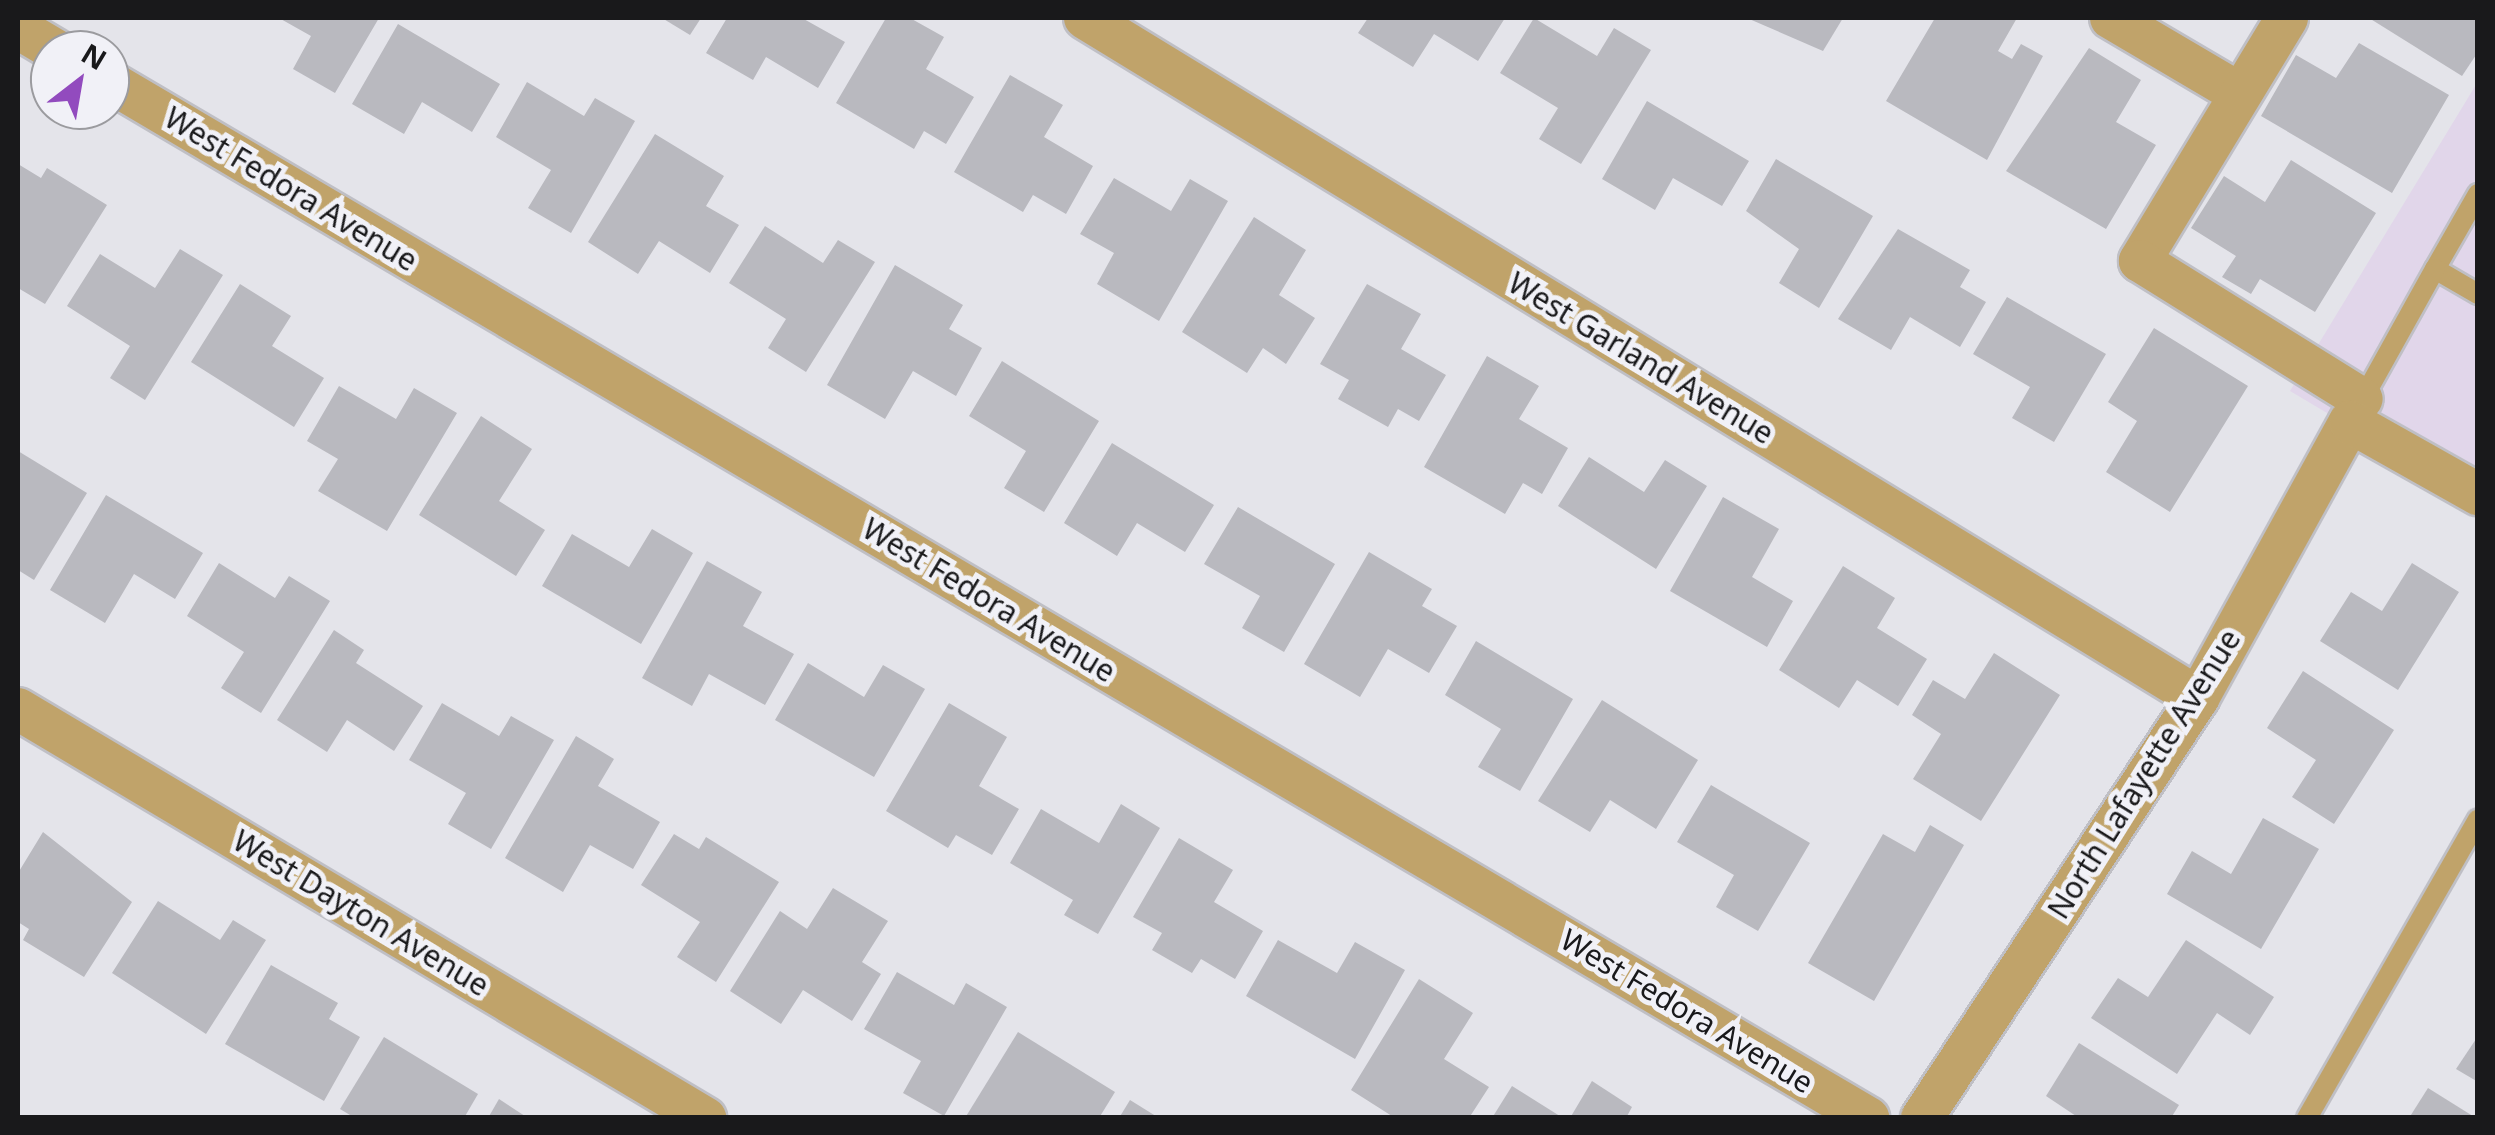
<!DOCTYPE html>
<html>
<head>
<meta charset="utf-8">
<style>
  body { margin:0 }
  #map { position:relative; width:2495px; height:1135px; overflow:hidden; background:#e4e4ea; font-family:"Noto Sans",sans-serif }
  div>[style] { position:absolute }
  .industrial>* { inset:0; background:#e1d6ea }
  .building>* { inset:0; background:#b9b9bf }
  .roads { filter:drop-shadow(2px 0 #bfbfc5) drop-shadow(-2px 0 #bfbfc5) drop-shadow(0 2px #bfbfc5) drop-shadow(0 -2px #bfbfc5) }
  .service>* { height:20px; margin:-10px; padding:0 10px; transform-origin:10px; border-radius:10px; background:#c0a36a }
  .minor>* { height:42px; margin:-21px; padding:0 21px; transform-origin:21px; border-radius:21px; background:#c0a36a }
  span { translate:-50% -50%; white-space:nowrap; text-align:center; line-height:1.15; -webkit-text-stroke:10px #f1f1f7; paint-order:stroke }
  .street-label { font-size:30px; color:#19191b }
  .frame { position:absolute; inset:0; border:20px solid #19191b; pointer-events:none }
  .north { position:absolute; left:30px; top:30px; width:100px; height:100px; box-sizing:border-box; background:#f1f1f7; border:2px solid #9b9b9f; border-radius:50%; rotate:31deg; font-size:28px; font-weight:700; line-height:40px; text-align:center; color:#19191b }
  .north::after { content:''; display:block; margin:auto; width:35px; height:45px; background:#924bbe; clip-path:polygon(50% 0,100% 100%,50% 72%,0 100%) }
</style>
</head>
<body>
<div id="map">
  <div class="industrial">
    <i style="clip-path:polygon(2477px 83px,2477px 502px,2290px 391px)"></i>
  </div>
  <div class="building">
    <i style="clip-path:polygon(279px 18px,379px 18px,335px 93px,293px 69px,311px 36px)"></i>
    <i style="clip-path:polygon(662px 18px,701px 18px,690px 35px)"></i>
    <i style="clip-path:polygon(727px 18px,802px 18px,845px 42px,818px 88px,766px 57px,753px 80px,706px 53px)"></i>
    <i style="clip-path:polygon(886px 18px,910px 18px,944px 37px,926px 69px,974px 97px,946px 144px,924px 131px,914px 149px,836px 103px)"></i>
    <i style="clip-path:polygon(1368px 18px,1505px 18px,1478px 61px,1434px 34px,1413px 67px,1358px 33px)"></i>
    <i style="clip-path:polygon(1534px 18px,1597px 56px,1614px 28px,1651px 50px,1581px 164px,1539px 139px,1558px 108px,1500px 73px)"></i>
    <i style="clip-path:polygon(1747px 18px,1843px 18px,1823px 51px)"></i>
    <i style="clip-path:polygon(1935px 18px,2017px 18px,1998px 51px,2012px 59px,2021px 44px,2043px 56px,1987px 160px,1886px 101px)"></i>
    <i style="clip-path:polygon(2369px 18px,2478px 18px,2478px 52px,2462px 76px)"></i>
    <i style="clip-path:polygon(398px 24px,500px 84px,472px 132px,422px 102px,404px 134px,352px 104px)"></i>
    <i style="clip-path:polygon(2359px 43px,2449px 95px,2392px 193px,2261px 116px,2296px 55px,2336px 78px)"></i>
    <i style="clip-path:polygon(2089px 48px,2141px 80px,2116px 122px,2156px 145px,2106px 229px,2006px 171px)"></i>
    <i style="clip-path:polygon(1010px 75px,1063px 105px,1044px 137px,1093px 166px,1066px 214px,1033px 195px,1023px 212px,954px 172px)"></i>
    <i style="clip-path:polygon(527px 82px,584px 116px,595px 98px,635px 121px,571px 233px,528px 208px,551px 170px,496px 137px)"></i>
    <i style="clip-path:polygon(1647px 101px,1749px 161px,1722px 206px,1673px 178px,1655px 210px,1602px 179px)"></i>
    <i style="clip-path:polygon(655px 134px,724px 176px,706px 206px,739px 225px,710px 273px,659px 241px,638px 274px,588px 242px)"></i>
    <i style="clip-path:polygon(1776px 159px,1873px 216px,1819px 308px,1779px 283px,1799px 249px,1746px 211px)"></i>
    <i style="clip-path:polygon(2291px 160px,2376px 213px,2315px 312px,2260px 279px,2251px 294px,2222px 277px,2236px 256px,2191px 228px,2224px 176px,2265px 202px)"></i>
    <i style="clip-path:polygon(18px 164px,41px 178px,47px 168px,107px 205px,45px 304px,18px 288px)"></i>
    <i style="clip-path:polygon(1114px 178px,1171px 211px,1190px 179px,1228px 201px,1159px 321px,1097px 284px,1114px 253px,1080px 234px)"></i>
    <i style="clip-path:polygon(1254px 217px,1306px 250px,1279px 295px,1315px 318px,1286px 364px,1263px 348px,1247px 373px,1182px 332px)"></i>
    <i style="clip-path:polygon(765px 226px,823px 263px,838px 240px,875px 262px,806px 372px,768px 348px,786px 319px,729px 283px)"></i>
    <i style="clip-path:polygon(1898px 229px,1970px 270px,1960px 287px,1986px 302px,1960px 347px,1910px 317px,1891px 350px,1838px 319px)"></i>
    <i style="clip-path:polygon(180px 249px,223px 275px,145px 400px,110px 378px,130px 346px,67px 306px,100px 254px,155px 288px)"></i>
    <i style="clip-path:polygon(895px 265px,963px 305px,949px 329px,982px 348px,956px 396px,913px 371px,885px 419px,827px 385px)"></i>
    <i style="clip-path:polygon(240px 284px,291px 316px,272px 346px,324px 378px,294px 427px,191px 362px)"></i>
    <i style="clip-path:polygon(1367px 284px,1421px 314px,1401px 349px,1446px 375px,1419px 421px,1398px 409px,1388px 427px,1338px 399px,1349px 380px,1320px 364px)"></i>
    <i style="clip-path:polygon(2007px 297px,2106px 354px,2054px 442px,2012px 418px,2030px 387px,1973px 354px)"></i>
    <i style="clip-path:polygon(2154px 328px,2248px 386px,2170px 512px,2106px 472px,2137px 421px,2108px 402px)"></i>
    <i style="clip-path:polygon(1487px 356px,1539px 386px,1519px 419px,1568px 448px,1542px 494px,1523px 483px,1505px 514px,1424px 467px)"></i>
    <i style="clip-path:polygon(1002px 361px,1099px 421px,1044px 512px,1004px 488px,1026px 451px,969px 416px)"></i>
    <i style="clip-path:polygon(339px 386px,396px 419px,414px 388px,457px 413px,387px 531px,318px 491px,338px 459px,307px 441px)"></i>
    <i style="clip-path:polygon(481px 416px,532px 449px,499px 501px,545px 530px,516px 576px,419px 515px)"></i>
    <i style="clip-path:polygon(1112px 443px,1214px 505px,1185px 552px,1137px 523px,1117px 556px,1064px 523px)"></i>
    <i style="clip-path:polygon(18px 451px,87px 493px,34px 580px,18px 570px)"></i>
    <i style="clip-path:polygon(1589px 457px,1644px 492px,1665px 460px,1707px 486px,1656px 569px,1558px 506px)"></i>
    <i style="clip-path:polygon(106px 495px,203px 553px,175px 599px,134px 574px,105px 623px,50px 590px)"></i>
    <i style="clip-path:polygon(1723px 497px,1779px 529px,1752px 577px,1793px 601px,1767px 647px,1670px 591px)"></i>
    <i style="clip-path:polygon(1238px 507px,1335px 564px,1284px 652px,1242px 628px,1260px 596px,1204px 564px)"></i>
    <i style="clip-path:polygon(652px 529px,693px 553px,641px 644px,542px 586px,572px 534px,629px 567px)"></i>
    <i style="clip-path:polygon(1369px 552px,1432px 589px,1422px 606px,1457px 626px,1429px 673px,1388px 649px,1360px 697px,1304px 664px)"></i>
    <i style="clip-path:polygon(707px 561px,762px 592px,743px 626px,794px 654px,765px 705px,709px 674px,692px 706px,642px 678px)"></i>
    <i style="clip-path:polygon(219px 563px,275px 598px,289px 576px,330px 601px,261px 713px,221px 688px,244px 652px,187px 616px)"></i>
    <i style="clip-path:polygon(2412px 563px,2459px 592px,2398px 690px,2320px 641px,2351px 592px,2382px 611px)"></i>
    <i style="clip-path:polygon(1843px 566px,1895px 598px,1877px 628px,1927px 659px,1898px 706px,1857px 680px,1839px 708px,1779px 670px)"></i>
    <i style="clip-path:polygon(334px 630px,364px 650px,356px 663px,423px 706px,394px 751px,347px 720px,327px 752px,277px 720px)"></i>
    <i style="clip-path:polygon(1476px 641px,1573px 699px,1520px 791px,1478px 767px,1501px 729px,1445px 695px)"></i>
    <i style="clip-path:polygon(1994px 653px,2060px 695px,1981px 821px,1913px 779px,1941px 734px,1912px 715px,1933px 680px,1965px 699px)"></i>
    <i style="clip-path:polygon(808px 663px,864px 697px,883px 665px,925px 689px,874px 777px,775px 720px)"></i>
    <i style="clip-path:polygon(2303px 671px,2394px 730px,2334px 824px,2292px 797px,2316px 760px,2267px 728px)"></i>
    <i style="clip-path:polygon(1602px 700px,1698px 760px,1656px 829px,1610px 800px,1590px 832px,1538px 801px)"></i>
    <i style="clip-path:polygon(442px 703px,499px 736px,511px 716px,554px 740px,491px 849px,448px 824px,466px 793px,409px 760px)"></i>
    <i style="clip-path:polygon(949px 703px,1007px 737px,979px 786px,1019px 809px,992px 855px,956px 835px,948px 848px,886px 811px)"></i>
    <i style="clip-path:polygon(576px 736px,614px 759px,598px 786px,660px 822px,633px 869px,590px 845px,563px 892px,505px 858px)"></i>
    <i style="clip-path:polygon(1711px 785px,1810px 843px,1758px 931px,1716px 907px,1734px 875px,1677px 842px)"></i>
    <i style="clip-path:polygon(1121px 804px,1160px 828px,1098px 934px,1064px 915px,1073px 900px,1010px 863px,1041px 809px,1099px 843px)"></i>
    <i style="clip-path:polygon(2263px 818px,2319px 849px,2261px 949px,2167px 894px,2192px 851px,2231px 874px)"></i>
    <i style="clip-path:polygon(1930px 825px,1964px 845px,1874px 1001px,1808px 963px,1883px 834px,1915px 852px)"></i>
    <i style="clip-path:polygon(43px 832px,132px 902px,84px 977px,23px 940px,29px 929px,18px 922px,18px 873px)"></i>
    <i style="clip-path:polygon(674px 834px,699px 849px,706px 837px,779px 882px,716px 982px,677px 957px,700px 922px,641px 885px)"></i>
    <i style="clip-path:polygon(1179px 838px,1233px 870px,1214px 902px,1263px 931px,1235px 979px,1201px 959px,1192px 973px,1152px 950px,1162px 933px,1133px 917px)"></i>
    <i style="clip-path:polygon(833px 888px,888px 921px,862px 962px,881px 974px,852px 1021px,803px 990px,781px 1024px,730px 991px,780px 911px,807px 929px)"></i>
    <i style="clip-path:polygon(158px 901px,220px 940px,233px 920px,266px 940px,206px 1034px,112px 973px)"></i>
    <i style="clip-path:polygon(1278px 940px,1337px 973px,1355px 942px,1405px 970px,1355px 1059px,1246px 996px)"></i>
    <i style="clip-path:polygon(2186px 940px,2274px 997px,2250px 1035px,2217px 1013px,2177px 1074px,2091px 1018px,2118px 978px,2148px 997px)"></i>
    <i style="clip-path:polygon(271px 965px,338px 1003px,329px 1019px,360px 1037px,324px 1101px,225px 1044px)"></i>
    <i style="clip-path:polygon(897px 972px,954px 1005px,966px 983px,1007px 1007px,944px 1116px,903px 1093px,921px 1061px,864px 1029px)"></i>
    <i style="clip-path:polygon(1419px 979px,1473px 1013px,1444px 1059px,1489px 1087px,1469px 1118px,1395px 1118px,1351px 1090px)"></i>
    <i style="clip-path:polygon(1018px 1032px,1115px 1092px,1099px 1118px,965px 1118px)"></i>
    <i style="clip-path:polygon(2478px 1036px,2478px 1082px,2456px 1069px)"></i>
    <i style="clip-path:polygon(384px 1037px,478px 1094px,464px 1118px,355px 1118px,340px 1109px)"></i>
    <i style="clip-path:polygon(2079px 1043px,2179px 1105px,2171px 1118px,2079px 1118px,2046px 1096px)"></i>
    <i style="clip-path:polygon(1592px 1081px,1632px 1107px,1626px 1118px,1570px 1118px)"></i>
    <i style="clip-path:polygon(1512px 1086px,1563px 1118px,1492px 1118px)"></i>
    <i style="clip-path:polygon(2428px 1088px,2476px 1118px,2409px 1118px)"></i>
    <i style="clip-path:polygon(499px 1099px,528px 1118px,488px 1118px)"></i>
    <i style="clip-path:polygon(1130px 1100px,1159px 1118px,1119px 1118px)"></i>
  </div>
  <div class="roads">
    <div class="service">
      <i style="left:2478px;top:194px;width:86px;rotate:119.8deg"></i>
      <i style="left:2435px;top:269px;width:50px;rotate:30.2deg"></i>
      <i style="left:2361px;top:402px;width:152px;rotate:-60.9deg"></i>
      <i style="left:2307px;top:1118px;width:344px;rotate:-60.2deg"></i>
    </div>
    <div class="minor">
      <i style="left:1085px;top:18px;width:1304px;rotate:31.42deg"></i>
      <i style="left:2111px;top:18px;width:150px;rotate:30.5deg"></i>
      <i style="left:2287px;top:18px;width:284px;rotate:121.2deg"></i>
      <i style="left:2140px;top:261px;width:261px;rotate:31.9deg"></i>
      <i style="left:18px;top:28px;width:43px;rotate:30.7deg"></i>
      <i style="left:110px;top:82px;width:2041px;rotate:30.51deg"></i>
      <i style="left:18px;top:709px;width:800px;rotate:30.77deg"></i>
      <i style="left:1922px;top:1118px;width:503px;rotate:-56.69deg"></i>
      <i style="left:2198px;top:698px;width:315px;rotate:-61.2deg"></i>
      <i style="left:2350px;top:422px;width:147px;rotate:29.4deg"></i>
    </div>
  </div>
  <div class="street-label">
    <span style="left:291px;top:189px;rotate:31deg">West Fedora Avenue</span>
    <span style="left:1641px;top:358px;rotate:31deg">West Garland Avenue</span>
    <span style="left:989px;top:600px;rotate:31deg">West Fedora Avenue</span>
    <span style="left:2144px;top:774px;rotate:-58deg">North Lafayette Avenue</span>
    <span style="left:361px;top:913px;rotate:31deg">West Dayton Avenue</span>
    <span style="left:1687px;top:1011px;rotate:31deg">West Fedora Avenue</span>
  </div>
  <div class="frame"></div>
  <div class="north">N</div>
</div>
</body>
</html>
